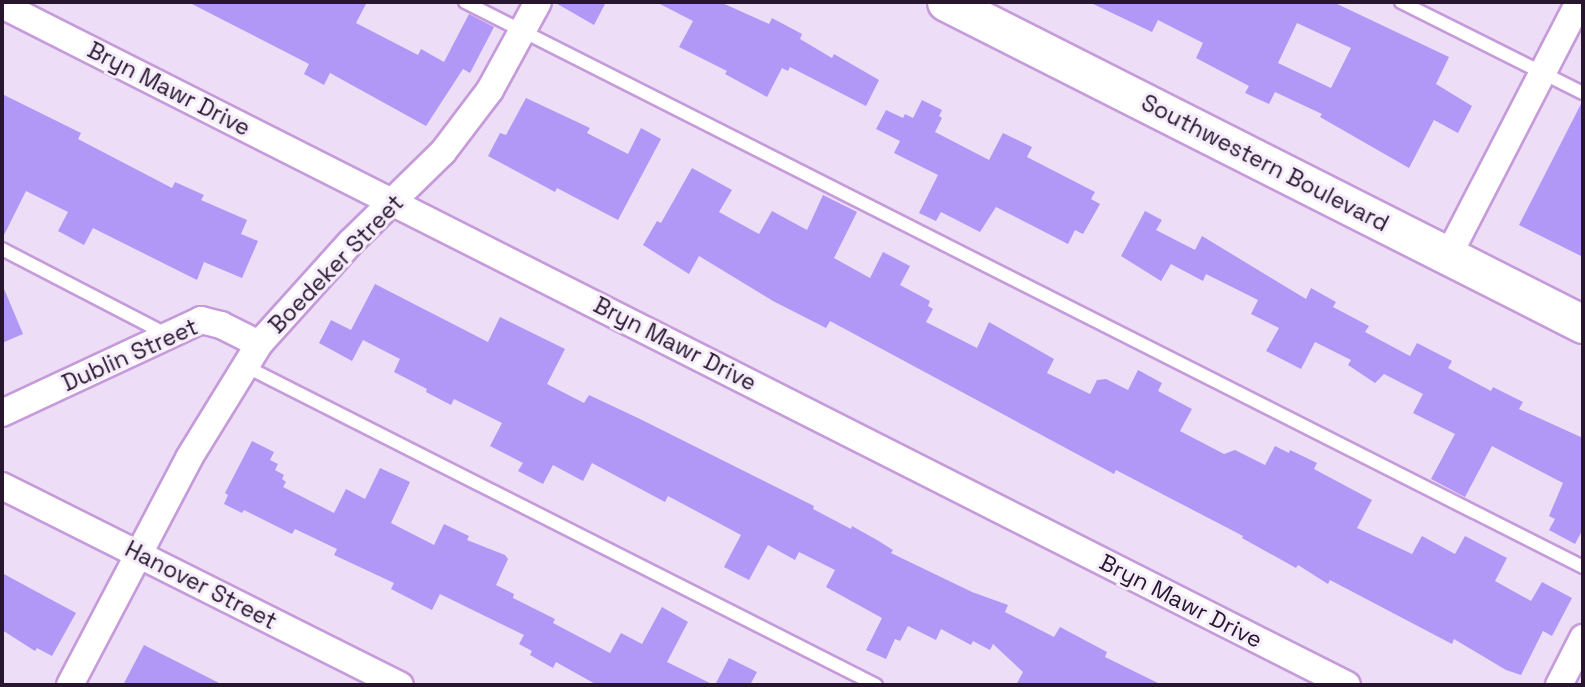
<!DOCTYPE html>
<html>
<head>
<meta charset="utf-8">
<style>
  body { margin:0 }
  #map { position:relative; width:1585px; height:687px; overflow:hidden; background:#eeddf7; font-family:"Space Grotesk",sans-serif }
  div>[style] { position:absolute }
  .building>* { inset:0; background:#b198f6 }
  .roads { filter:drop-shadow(2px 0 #c69bd9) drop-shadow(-2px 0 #c69bd9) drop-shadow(0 2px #c69bd9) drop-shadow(0 -2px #c69bd9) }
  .lane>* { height:12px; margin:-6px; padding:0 6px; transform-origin:6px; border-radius:6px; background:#fff }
  .street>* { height:26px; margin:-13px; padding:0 13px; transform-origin:13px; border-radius:13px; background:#fff }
  .secondary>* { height:37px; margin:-18.5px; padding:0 18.5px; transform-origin:18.5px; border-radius:18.5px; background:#fff }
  span { translate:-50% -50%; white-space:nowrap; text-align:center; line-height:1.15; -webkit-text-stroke:6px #f6edfb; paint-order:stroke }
  .street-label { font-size:23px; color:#27162e }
  .frame { position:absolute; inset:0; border:4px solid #27162e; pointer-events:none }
</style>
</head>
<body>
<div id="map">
  <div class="building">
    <i style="clip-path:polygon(188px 2px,367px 2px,356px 23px,418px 55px,421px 49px,444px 62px,469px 14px,494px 27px,470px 73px,463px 69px,426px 126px,330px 73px,324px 85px,304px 74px,309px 64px)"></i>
    <i style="clip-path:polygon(554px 2px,606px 2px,594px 25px)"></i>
    <i style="clip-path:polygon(656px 2px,720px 2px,769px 24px,772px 18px,802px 34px,800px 39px,832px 58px,834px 54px,879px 80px,866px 106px,790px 67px,788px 71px,782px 68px,767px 97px,725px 74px,727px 71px,679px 47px,693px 21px)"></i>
    <i style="clip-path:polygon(evenodd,1089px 2px,1333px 2px,1449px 57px,1436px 84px,1472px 106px,1458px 133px,1434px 120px,1409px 168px,1320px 117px,1322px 114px,1275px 92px,1269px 104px,1245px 93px,1249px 86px,1196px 58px,1203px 43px,1158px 20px,1152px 32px,1089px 2px,1297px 23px,1351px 48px,1331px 88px,1278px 63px,1297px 23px)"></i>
    <i style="clip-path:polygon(2px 94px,81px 133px,78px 139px,172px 188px,175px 182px,204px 195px,201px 200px,247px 220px,241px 234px,258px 241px,242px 278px,204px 262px,197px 280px,93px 228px,84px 245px,58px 231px,68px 212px,26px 191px,2px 239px)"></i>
    <i style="clip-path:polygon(526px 98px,590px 128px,587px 133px,628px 154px,641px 128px,661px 139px,618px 220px,557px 188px,555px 192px,488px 156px,500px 133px,506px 135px)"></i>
    <i style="clip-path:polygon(922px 100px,942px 110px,939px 116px,942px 118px,935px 132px,989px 160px,1003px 133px,1032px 147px,1027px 157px,1095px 192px,1091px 199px,1100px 204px,1083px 234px,1075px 230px,1068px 244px,996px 207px,980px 232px,941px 212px,936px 221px,919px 213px,938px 175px,894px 153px,900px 141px,876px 129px,886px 110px,903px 118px,905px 114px,913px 118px)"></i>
    <i style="clip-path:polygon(1582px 102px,1583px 102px,1583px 257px,1519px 225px)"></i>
    <i style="clip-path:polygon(692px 168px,732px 190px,719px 212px,759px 234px,772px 211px,807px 230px,823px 195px,857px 212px,834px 258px,870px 278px,883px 252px,910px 266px,900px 285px,930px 301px,928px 306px,933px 309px,926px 322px,977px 348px,989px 322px,1054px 359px,1047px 373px,1090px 394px,1097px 380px,1106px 379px,1128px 390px,1138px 370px,1162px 383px,1158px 391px,1192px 409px,1180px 431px,1224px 454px,1235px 450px,1265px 465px,1275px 446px,1289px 453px,1290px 450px,1317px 463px,1314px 469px,1372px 500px,1357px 528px,1412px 554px,1422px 536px,1455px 554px,1465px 536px,1507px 558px,1495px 581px,1531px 601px,1542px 582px,1572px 598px,1552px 636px,1543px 631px,1521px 675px,1506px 670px,1454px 639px,1452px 644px,1330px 580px,1328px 584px,1298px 565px,1296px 568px,1242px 538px,1243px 536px,1116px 470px,1114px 474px,830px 321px,826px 328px,773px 301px,699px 256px,689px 274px,643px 245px,657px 221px,661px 223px)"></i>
    <i style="clip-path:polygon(1145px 211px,1162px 220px,1156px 230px,1195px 250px,1202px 236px,1306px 299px,1311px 288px,1336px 302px,1333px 307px,1369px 326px,1365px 332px,1410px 356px,1417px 343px,1452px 361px,1448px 368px,1491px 391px,1493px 387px,1523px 402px,1519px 409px,1583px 438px,1583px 529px,1575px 544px,1549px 530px,1555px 519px,1549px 516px,1563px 483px,1492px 446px,1465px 497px,1431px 479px,1455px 434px,1413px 413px,1423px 394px,1384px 374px,1375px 383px,1348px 365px,1351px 360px,1315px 342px,1301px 369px,1266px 351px,1279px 328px,1251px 314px,1258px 300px,1206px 274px,1203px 281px,1171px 264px,1161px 281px,1121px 256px)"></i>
    <i style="clip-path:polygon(2px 284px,23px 334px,2px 343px)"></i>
    <i style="clip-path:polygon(375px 284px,488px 342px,500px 317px,565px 349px,547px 384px,584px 403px,589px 395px,640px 419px,814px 506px,813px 509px,851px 529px,852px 526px,877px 540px,893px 550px,891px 553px,972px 592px,1008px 605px,1005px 612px,1054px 637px,1060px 627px,1107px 652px,1105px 657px,1162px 685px,1016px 685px,1023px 672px,993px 644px,990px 650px,973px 641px,971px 645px,941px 629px,936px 640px,908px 626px,900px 641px,895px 639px,886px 659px,866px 650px,882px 618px,826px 587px,835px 570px,799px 552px,795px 560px,768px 545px,749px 580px,724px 567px,741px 535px,668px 496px,665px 502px,592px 463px,583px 481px,553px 465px,543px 484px,518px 471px,523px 463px,490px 446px,502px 423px,454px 399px,451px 405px,426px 392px,427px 389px,394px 372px,400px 359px,363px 340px,352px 361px,319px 343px,331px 320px,351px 330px)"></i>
    <i style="clip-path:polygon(252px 441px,274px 452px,270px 460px,278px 464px,275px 470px,284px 475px,282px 479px,286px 482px,283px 487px,334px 513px,346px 489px,365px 499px,380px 468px,410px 482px,391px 523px,434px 545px,444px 524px,469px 536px,467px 540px,505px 555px,508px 559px,496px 585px,514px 594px,513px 598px,555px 619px,553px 623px,610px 653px,621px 633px,642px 644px,662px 607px,688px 622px,667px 662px,714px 685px,597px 685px,556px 662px,553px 668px,530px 655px,532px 651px,519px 644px,524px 635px,440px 594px,432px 610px,391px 589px,394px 583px,334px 555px,337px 549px,295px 529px,292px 534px,244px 510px,242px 513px,224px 504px,228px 495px,225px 493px)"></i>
    <i style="clip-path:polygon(2px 573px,76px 613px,52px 656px,37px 648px,35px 651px,2px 630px)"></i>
    <i style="clip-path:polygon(144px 645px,223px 685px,123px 685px)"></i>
    <i style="clip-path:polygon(729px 658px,757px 672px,750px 685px,715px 685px)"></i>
  </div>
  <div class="roads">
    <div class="lane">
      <i style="left:465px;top:2px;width:1253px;rotate:26.81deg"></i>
      <i style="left:1401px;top:2px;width:203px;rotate:26.6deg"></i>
      <i style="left:2px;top:249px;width:187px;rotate:27.4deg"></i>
      <i style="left:245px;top:366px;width:707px;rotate:26.82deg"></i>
    </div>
    <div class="street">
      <i style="left:2px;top:5px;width:1507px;rotate:26.82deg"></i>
      <i style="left:1448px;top:256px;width:286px;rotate:-62.7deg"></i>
      <i style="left:2px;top:413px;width:220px;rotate:-25deg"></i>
      <i style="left:201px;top:320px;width:21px;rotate:14deg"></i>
      <i style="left:221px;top:325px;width:42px;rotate:26.6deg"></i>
      <i style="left:2px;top:486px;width:445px;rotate:26.6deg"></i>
      <i style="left:70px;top:685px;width:256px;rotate:-62.3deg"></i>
      <i style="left:189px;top:458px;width:134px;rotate:-58.4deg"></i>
      <i style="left:259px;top:344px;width:137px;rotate:-48deg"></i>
      <i style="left:351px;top:242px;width:129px;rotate:-44.4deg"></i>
      <i style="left:443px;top:152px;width:78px;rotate:-52.8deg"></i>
      <i style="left:490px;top:90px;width:100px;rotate:-61.4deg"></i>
      <i style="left:1559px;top:685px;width:53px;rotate:-62.9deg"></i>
    </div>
    <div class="secondary">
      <i style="left:946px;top:2px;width:714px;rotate:26.82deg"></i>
    </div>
  </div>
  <div class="street-label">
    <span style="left:169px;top:89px;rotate:27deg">Bryn Mawr Drive</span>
    <span style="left:1265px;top:163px;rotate:27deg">Southwestern Boulevard</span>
    <span style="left:336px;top:264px;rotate:-46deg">Boedeker Street</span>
    <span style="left:675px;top:344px;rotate:27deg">Bryn Mawr Drive</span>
    <span style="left:130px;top:355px;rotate:-24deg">Dublin Street</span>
    <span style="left:201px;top:585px;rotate:27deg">Hanover Street</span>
    <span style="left:1181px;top:601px;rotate:27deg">Bryn Mawr Drive</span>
  </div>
  <div class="frame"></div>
</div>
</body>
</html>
